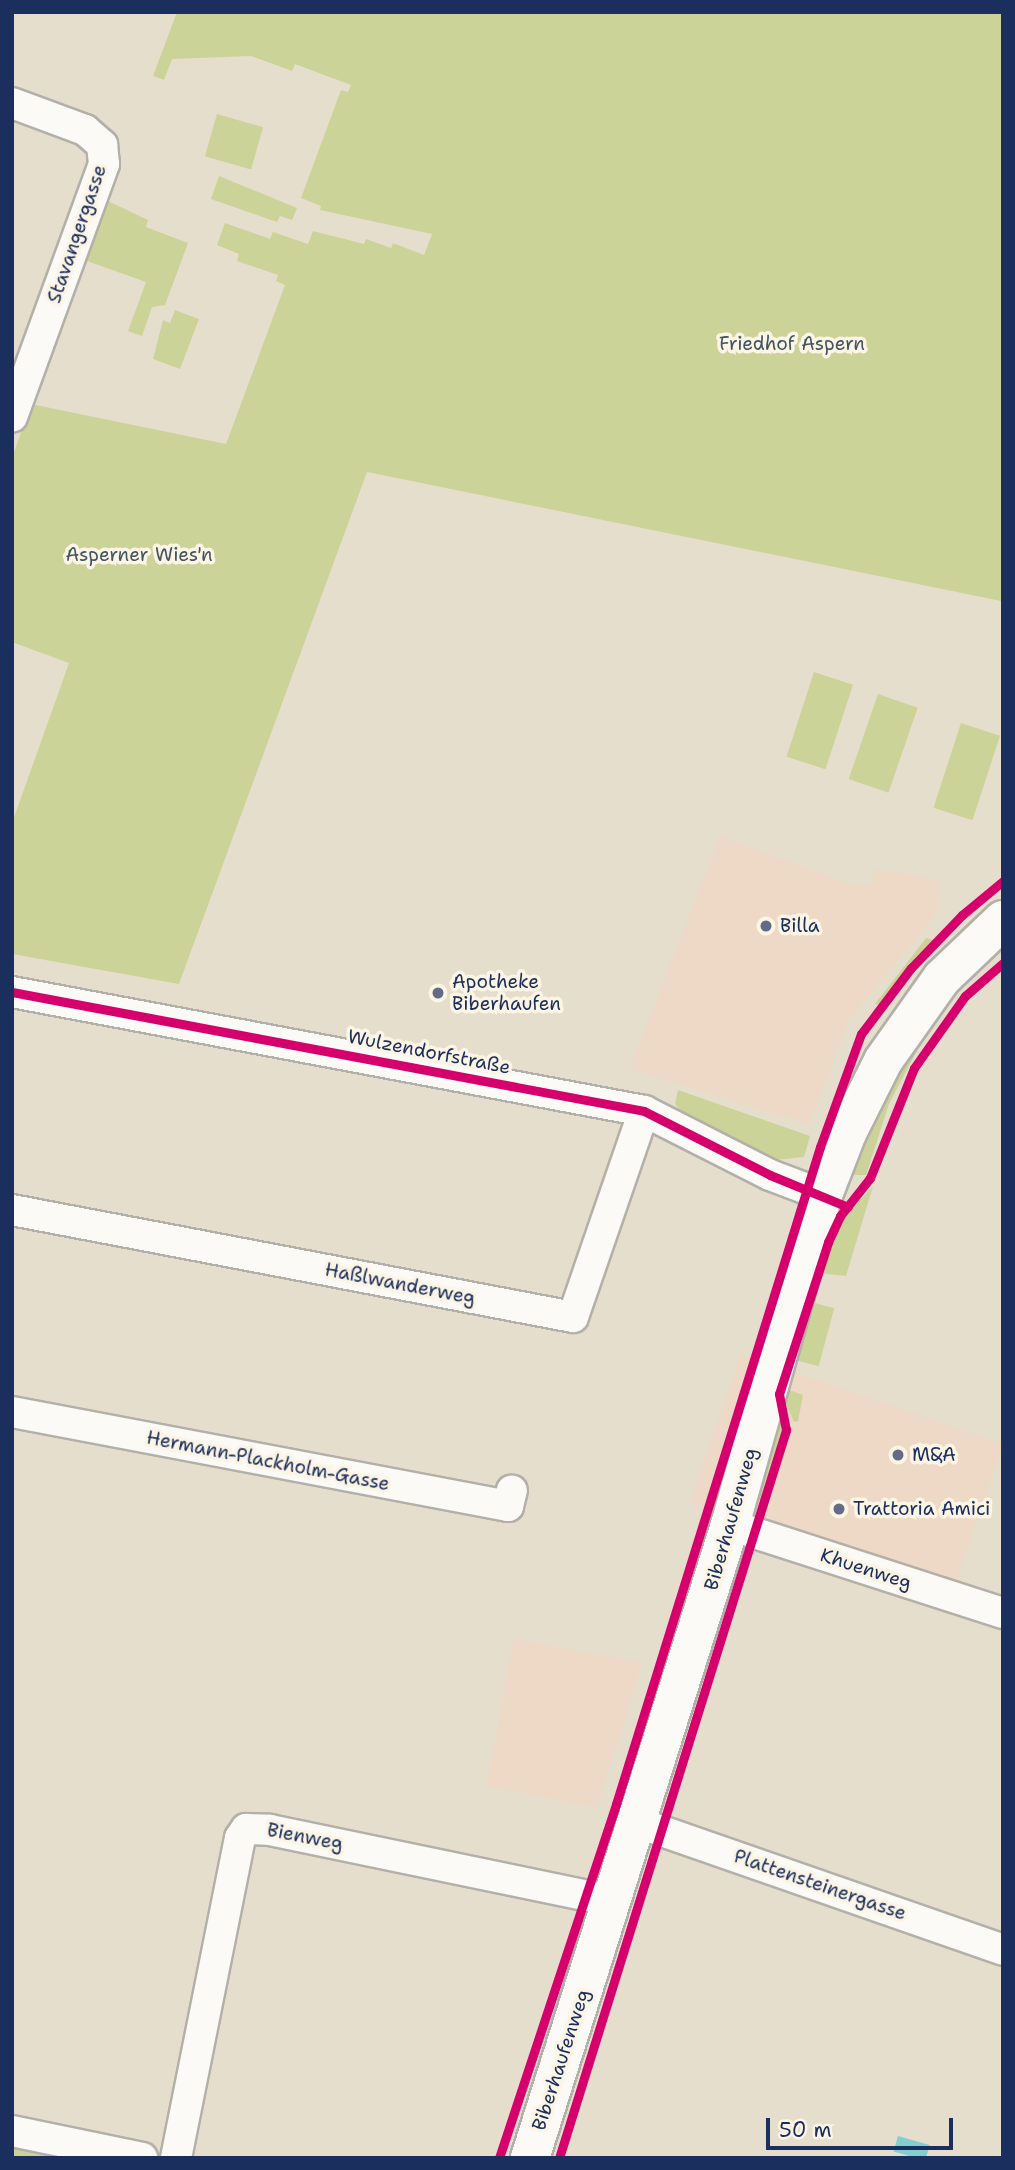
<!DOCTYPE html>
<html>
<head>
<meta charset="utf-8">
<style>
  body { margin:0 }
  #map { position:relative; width:1015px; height:2170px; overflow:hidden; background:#e6decc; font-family:"Shantell Sans",sans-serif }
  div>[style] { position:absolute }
  .built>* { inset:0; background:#eed8c6; transform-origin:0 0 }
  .green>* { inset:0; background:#ccd398; transform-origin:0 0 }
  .water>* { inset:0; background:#85ced0; transform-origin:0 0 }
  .roads { filter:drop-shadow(2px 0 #b3b0a9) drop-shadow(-2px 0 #b3b0a9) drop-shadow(0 2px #b3b0a9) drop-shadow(0 -2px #b3b0a9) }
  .minor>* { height:30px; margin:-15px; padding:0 15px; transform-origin:15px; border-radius:15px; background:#fbfaf7 }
  .major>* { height:38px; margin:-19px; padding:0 19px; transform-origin:19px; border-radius:19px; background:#fbfaf7 }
  .cycleway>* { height:9px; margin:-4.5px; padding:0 4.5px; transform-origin:4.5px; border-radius:4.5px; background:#d6006c }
  .dots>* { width:19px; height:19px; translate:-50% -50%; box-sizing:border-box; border:4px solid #fcf5e5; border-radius:50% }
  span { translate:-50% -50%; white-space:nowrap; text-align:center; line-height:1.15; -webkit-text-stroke:7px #fcf5e5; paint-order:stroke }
  .street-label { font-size:19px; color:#1b2f5e }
  .park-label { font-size:19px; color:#425662 }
  .poi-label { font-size:19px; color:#1b2f5e }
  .left { translate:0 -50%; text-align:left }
  .frame { position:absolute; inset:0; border:14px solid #1b2f5e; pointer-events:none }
  .scale { position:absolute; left:766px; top:2118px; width:187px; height:32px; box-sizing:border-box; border:4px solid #1b2f5e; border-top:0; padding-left:9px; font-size:21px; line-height:24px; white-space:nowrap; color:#1b2f5e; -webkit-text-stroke:5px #fcf5e5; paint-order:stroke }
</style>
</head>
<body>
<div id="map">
  <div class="built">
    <i style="clip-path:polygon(720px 836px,846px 883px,870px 886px,875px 869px,939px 881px,935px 916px,850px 1018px,809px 1124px,630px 1069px)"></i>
    <i style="left:741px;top:1354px;width:277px;height:157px;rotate:19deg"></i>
    <i style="clip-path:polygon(514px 1639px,642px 1663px,597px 1807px,487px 1786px)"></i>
  </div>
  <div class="green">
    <i style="clip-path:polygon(177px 12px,1003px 12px,1001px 601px,367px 472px,179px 984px,12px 954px,12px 823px,69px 663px,12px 642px,12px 458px,31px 404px,226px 444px,285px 285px,276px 281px,278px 275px,237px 261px,239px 254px,217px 245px,225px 223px,270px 239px,273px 232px,308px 244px,313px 231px,364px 244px,366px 239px,391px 248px,393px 243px,424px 255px,432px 234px,320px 210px,321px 206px,301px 198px,341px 90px,348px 92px,351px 85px,295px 64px,292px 71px,251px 56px,172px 59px,164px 80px,153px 76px)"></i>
    <i style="left:217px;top:114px;width:48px;height:44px;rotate:16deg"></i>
    <i style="clip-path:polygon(219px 176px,297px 208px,292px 220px,280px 216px,277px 222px,211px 199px)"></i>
    <i style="clip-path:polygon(108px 201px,148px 220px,146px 227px,188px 243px,165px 305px,152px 307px,142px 336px,128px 331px,146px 282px,87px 261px)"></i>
    <i style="clip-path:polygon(175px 310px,199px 319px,180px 369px,153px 359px,163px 320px,170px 323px)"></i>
    <i style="left:814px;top:672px;width:41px;height:89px;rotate:18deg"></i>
    <i style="left:878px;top:694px;width:42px;height:90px;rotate:19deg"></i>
    <i style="left:961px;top:723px;width:41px;height:89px;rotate:18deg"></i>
    <i style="clip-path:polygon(926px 938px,934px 940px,881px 1005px,875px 1004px)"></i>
    <i style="clip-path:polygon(930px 1026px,889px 1104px,866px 1175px,853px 1175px,884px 1088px)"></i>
    <i style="clip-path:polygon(678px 1090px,810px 1136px,804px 1157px,774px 1160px,683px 1114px,675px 1104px)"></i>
    <i style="clip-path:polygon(873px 1186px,846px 1276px,820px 1273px,839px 1224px)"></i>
    <i style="left:811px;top:1302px;width:24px;height:60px;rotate:15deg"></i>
    <i style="clip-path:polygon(784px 1388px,803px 1395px,798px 1421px,794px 1422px,783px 1398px)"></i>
    <i style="clip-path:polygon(780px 1415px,782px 1434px,761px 1501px,756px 1499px)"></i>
    <i style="clip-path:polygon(709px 1527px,686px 1607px,680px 1606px,704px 1528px)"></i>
    <i style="clip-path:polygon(12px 2142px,97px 2158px,12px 2158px)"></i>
  </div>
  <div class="water">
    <i style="left:898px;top:2136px;width:33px;height:16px;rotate:16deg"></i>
  </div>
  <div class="roads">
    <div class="minor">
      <i style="left:12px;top:103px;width:78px;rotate:20.3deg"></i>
      <i style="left:85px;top:130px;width:23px;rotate:41deg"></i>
      <i style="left:102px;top:145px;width:19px;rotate:84deg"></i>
      <i style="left:104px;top:164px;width:269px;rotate:110deg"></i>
      <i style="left:12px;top:992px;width:643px;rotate:10.66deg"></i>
      <i style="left:644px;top:1111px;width:141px;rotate:26.9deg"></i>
      <i style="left:770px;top:1175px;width:57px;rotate:20.7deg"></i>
      <i style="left:12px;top:1210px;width:571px;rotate:10.8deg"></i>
      <i style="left:573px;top:1317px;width:218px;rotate:-71deg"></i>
      <i style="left:12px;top:1412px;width:505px;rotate:10.73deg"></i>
      <i style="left:508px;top:1506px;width:16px;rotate:-76deg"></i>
      <i style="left:730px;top:1525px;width:287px;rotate:17.9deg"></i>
      <i style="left:636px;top:1822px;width:389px;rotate:19.2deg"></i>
      <i style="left:12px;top:2131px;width:133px;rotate:11.7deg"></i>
      <i style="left:176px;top:2158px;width:326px;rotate:-78.7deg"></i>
      <i style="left:240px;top:1838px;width:11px;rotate:-56deg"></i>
      <i style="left:246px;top:1829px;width:24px;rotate:2deg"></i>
      <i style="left:270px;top:1830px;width:349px;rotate:11.7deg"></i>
    </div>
    <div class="major">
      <i style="left:530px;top:2158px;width:664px;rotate:-72.47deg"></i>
      <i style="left:730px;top:1525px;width:343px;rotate:-74.3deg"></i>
      <i style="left:823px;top:1195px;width:66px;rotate:-68.8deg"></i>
      <i style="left:847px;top:1133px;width:80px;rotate:-63.4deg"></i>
      <i style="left:883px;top:1061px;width:102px;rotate:-54.6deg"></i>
      <i style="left:942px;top:978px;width:84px;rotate:-43.6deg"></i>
    </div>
  </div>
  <div class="cycleway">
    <i style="left:12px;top:992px;width:643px;rotate:10.66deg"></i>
    <i style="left:644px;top:1111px;width:141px;rotate:26.9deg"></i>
    <i style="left:770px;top:1175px;width:84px;rotate:22.3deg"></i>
    <i style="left:499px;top:2158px;width:373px;rotate:-71.7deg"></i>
    <i style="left:616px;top:1804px;width:688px;rotate:-72.75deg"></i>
    <i style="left:820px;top:1147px;width:120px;rotate:-70.1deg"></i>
    <i style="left:861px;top:1034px;width:83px;rotate:-52.9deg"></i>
    <i style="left:911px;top:968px;width:74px;rotate:-46.1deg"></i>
    <i style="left:962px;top:915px;width:53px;rotate:-39.7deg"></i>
    <i style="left:559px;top:2158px;width:763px;rotate:-72.68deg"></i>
    <i style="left:786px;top:1430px;width:37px;rotate:-101deg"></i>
    <i style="left:779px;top:1394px;width:160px;rotate:-72.1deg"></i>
    <i style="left:828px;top:1242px;width:29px;rotate:-65deg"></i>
    <i style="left:840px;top:1216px;width:48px;rotate:-51.7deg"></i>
    <i style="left:870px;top:1178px;width:118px;rotate:-68.2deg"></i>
    <i style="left:914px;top:1068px;width:88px;rotate:-54.7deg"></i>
    <i style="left:965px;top:996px;width:50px;rotate:-41deg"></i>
  </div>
  <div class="dots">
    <i style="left:766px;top:926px;background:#626c84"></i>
    <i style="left:438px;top:993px;background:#626c84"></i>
    <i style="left:898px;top:1455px;background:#626c84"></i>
    <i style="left:839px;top:1509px;background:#626c84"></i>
  </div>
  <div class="street-label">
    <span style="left:77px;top:234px;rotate:-71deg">Stavangergasse</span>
    <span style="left:429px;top:1052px;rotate:11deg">Wulzendorfstraße</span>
    <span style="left:400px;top:1284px;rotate:11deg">Haßlwanderweg</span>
    <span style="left:268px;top:1461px;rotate:11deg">Hermann-Plackholm-Gasse</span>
    <span style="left:731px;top:1519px;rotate:-74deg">Biberhaufenweg</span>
    <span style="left:866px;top:1569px;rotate:18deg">Khuenweg</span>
    <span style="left:305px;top:1837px;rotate:11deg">Bienweg</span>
    <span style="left:820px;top:1885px;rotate:19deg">Plattensteinergasse</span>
    <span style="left:561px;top:2060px;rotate:-72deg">Biberhaufenweg</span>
  </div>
  <div class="park-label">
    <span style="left:792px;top:344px">Friedhof Aspern</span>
    <span style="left:139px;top:555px">Asperner Wies'n</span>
  </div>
  <div class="poi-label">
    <span class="left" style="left:780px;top:926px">Billa</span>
    <span class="left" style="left:452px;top:993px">Apotheke<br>Biberhaufen</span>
    <span class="left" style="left:912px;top:1455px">M&amp;A</span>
    <span class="left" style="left:853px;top:1509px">Trattoria Amici</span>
  </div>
  <div class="frame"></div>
  <div class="scale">50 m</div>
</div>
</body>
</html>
